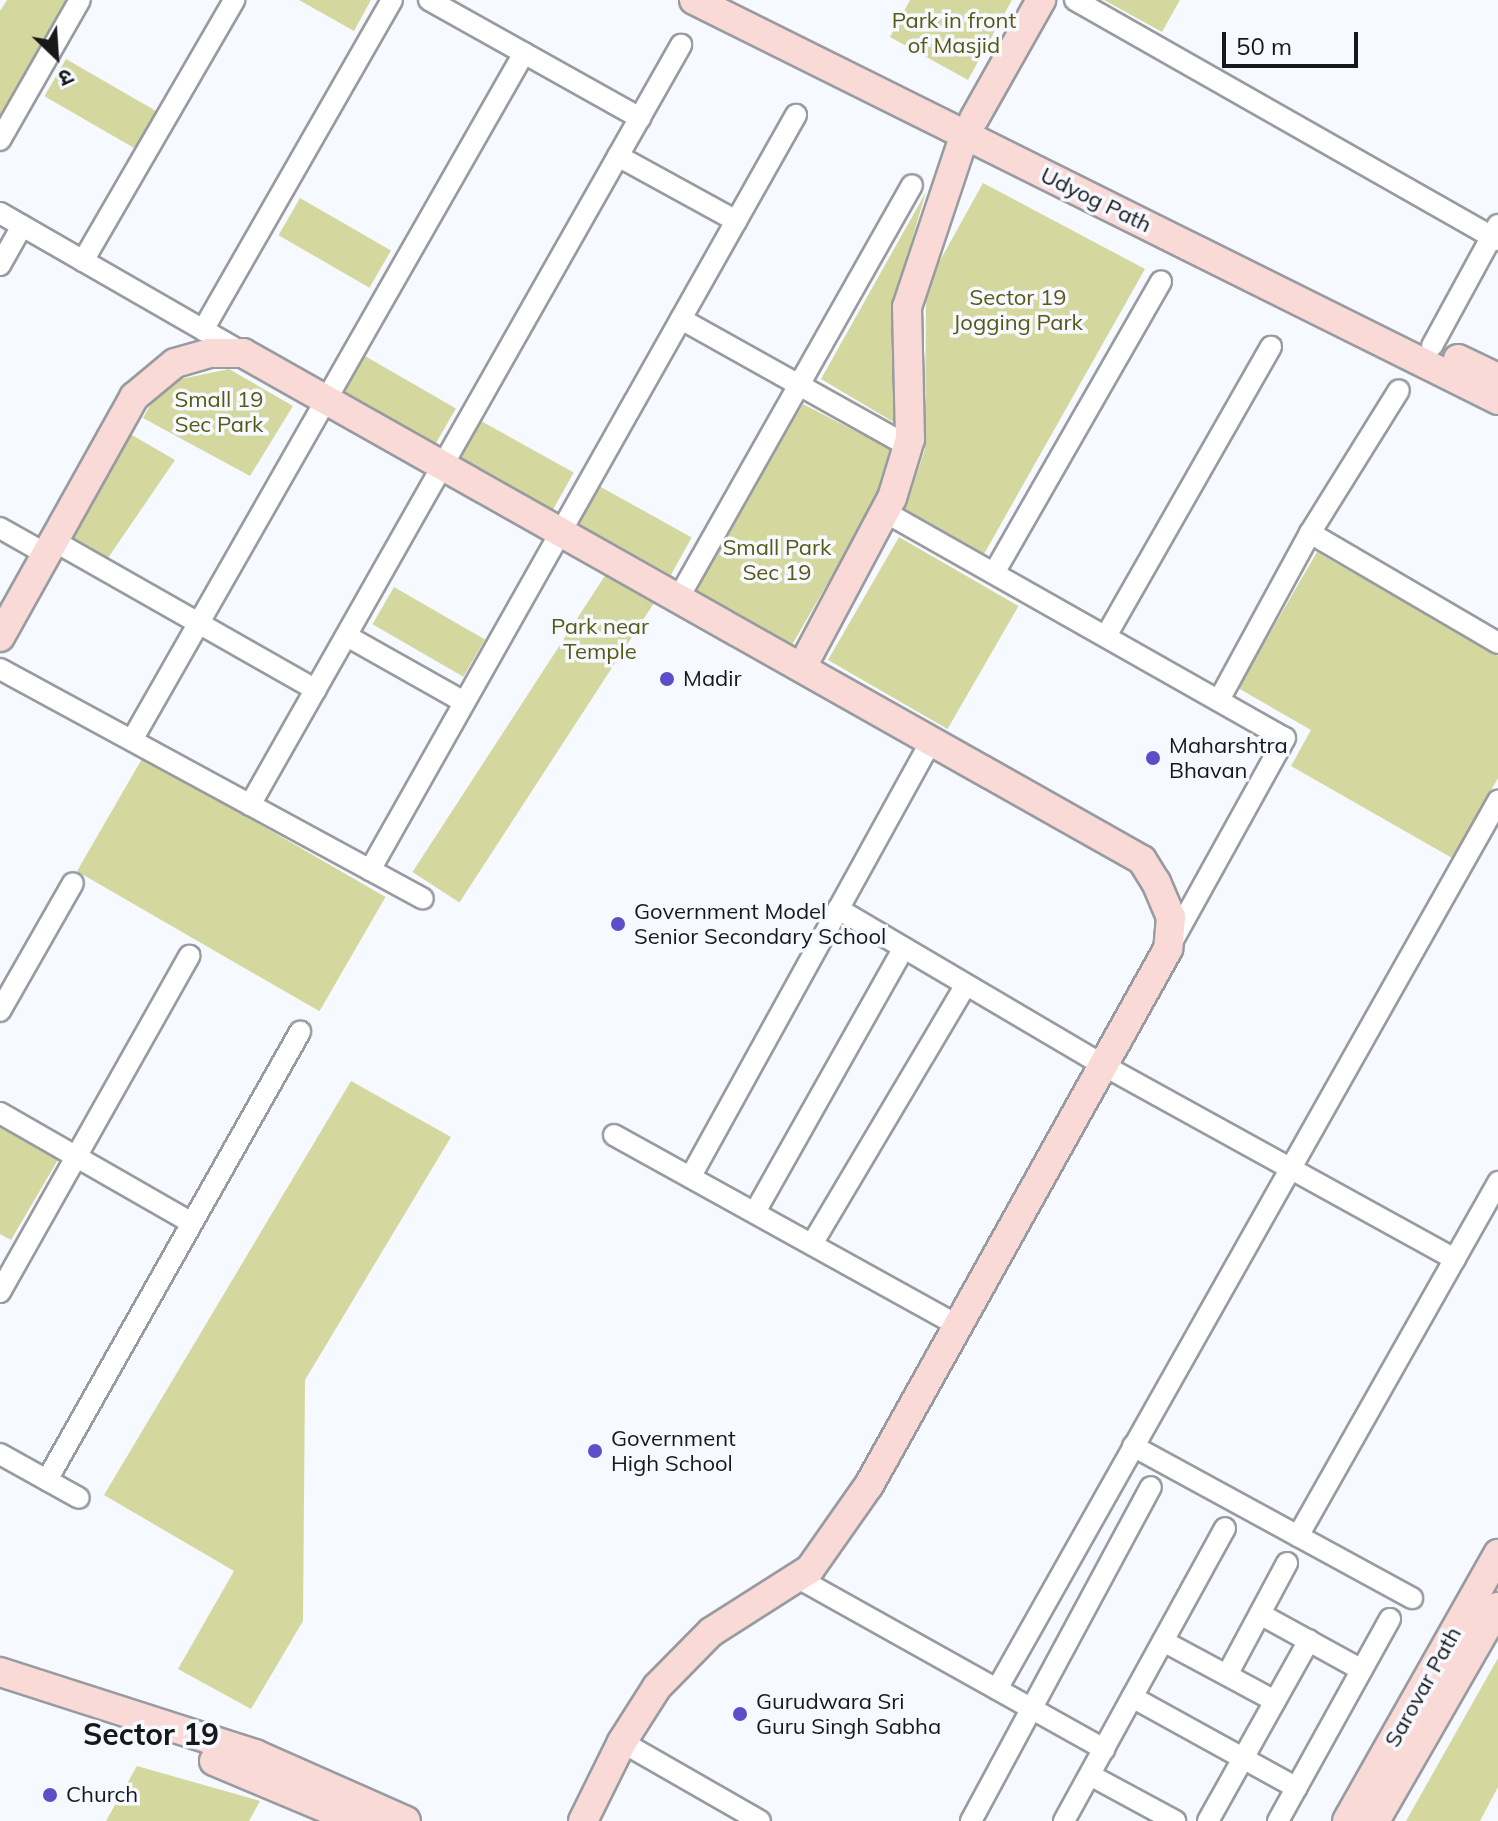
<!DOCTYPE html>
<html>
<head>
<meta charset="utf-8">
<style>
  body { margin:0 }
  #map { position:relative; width:1498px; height:1821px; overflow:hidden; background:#f6f9ff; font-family:Mulish,"Noto Sans Devanagari",sans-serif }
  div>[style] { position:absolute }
  .green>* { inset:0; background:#d5d89e; transform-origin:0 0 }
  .roads { filter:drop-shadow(2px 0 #989ba0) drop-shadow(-2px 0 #989ba0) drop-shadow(0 2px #989ba0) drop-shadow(0 -2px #989ba0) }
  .street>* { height:20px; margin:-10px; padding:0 10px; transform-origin:10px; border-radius:10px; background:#fff }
  .secondary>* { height:28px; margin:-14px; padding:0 14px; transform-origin:14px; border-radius:14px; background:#f9dad7 }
  .dots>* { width:22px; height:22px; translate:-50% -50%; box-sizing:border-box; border:4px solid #f6f9ff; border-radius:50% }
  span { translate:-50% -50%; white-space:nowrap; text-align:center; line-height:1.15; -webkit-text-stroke:7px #f6f9ff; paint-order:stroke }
  .park-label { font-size:22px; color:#585914 }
  .street-label { font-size:22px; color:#17181a }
  .poi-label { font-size:22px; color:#17181a }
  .left { translate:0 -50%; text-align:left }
  .district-label { font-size:30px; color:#17181a; font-weight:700 }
  .north { position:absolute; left:16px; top:16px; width:80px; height:80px; -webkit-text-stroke:6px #f6f9ff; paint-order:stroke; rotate:155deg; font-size:22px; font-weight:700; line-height:32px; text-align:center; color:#17181a }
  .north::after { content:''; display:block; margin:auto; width:28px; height:36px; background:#17181a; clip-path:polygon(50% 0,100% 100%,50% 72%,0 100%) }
  .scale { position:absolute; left:1222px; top:32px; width:136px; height:36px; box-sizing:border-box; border:4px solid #17181a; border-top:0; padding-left:10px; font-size:24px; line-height:28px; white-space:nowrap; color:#17181a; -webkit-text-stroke:6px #f6f9ff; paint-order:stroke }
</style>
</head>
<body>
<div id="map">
  <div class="green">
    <i style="clip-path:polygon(7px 0,69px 0,0 122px,0 11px)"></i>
    <i style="clip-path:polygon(299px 0,371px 0,354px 31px)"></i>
    <i style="clip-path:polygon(910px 0,1012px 0,968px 80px,890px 37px)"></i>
    <i style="clip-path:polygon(1104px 0,1180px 0,1162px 32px)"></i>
    <i style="left:66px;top:59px;width:105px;height:43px;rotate:30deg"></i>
    <i style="clip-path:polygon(983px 183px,1145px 269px,984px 554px,905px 509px,925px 449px,926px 286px)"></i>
    <i style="clip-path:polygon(926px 192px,893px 304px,895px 423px,821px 379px)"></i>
    <i style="left:300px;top:198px;width:105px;height:43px;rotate:30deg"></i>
    <i style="left:365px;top:356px;width:105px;height:43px;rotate:30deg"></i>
    <i style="clip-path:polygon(229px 369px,293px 406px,250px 476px,143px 418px,156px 395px,181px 379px)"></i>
    <i style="clip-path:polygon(803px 404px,892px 450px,880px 492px,792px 645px,694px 592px)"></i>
    <i style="left:481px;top:421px;width:106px;height:43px;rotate:29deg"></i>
    <i style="clip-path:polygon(125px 431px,175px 460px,108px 558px,65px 533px)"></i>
    <i style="left:599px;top:486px;width:106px;height:43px;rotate:29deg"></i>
    <i style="left:899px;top:537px;width:138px;height:142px;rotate:30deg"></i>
    <i style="clip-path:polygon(1317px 552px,1498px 656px,1498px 778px,1452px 858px,1291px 766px,1311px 730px,1238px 688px)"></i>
    <i style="left:608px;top:571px;width:56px;height:359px;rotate:33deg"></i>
    <i style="left:394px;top:587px;width:105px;height:43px;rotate:30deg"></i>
    <i style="left:143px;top:757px;width:280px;height:132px;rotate:30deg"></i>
    <i style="clip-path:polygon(351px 1081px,451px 1137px,305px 1380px,303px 1621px,251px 1709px,178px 1669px,234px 1571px,104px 1495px)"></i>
    <i style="clip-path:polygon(0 1123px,59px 1158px,11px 1240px,0 1234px)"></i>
    <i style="clip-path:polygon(1498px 1658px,1498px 1787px,1480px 1821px,1406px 1821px)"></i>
    <i style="clip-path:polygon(137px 1766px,260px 1801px,249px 1821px,106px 1821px)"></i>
  </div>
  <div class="roads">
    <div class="street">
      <i style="left:429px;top:0;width:242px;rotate:29.2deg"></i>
      <i style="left:1075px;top:0;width:486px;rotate:29.6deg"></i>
      <i style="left:0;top:140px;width:161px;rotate:-60.3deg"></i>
      <i style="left:618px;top:156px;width:135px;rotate:28.8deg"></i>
      <i style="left:0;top:213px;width:277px;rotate:29.9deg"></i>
      <i style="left:83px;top:261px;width:302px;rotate:-59.9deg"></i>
      <i style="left:0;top:265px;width:45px;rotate:-60.6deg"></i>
      <i style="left:681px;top:319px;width:260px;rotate:29.2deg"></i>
      <i style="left:203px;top:330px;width:380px;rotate:-60.2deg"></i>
      <i style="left:1432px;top:346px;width:138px;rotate:-61.4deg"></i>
      <i style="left:885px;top:512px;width:459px;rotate:29.5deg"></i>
      <i style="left:1285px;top:738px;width:233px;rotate:119deg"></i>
      <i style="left:0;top:528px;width:53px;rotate:29.5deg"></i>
      <i style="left:1310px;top:533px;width:218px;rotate:30.3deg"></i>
      <i style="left:54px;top:541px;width:301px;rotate:29.6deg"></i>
      <i style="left:994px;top:573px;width:336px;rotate:-60.2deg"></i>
      <i style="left:679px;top:597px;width:473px;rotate:-60.5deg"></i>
      <i style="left:347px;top:636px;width:134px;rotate:29.4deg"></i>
      <i style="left:1106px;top:636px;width:333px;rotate:-60.3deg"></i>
      <i style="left:0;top:669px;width:481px;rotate:28.5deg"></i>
      <i style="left:1219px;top:700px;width:190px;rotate:-61.4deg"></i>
      <i style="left:1310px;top:533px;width:168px;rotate:-58.1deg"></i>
      <i style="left:132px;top:740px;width:791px;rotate:-60.29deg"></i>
      <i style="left:250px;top:805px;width:874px;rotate:-60.44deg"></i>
      <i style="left:370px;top:870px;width:867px;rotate:-60.57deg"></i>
      <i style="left:838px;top:909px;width:308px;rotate:30.5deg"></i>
      <i style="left:1103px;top:1065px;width:402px;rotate:28.9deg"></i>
      <i style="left:0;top:1011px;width:147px;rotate:-60.3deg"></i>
      <i style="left:0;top:1113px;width:221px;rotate:29.8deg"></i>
      <i style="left:614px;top:1135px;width:394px;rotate:29deg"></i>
      <i style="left:691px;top:1176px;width:499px;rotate:-61.1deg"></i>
      <i style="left:755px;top:1212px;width:303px;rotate:-60.6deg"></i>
      <i style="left:812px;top:1244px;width:301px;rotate:-59.3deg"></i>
      <i style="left:0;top:1292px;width:386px;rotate:-60.6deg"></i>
      <i style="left:1133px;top:1446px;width:318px;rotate:28.6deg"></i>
      <i style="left:0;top:1454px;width:90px;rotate:29.1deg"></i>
      <i style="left:47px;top:1480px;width:515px;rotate:-60.55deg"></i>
      <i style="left:1298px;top:1536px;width:407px;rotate:-60.5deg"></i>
      <i style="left:798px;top:1578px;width:351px;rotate:29.2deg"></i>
      <i style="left:1260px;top:1614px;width:116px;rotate:28.8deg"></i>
      <i style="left:1163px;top:1641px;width:127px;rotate:28.2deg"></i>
      <i style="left:1227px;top:1675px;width:127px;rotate:-61.8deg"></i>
      <i style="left:997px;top:1689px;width:1020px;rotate:-60.57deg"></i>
      <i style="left:1132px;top:1697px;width:188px;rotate:28.9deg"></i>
      <i style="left:622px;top:1742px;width:159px;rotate:29.8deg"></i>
      <i style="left:1090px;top:1775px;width:97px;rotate:28.4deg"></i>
      <i style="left:971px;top:1821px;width:379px;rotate:-61.7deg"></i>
      <i style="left:1064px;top:1821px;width:334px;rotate:-61.2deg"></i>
      <i style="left:1208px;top:1821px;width:207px;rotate:-60.8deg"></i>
      <i style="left:1278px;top:1821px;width:231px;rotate:-61deg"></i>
    </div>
    <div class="secondary">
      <i style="left:694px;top:0;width:898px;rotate:26.45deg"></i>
      <i style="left:974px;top:119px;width:137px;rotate:-60.6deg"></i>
      <i style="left:1458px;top:359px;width:44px;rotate:25.4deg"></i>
      <i style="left:0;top:637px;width:275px;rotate:-60.8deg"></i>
      <i style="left:134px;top:397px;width:53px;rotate:-39.7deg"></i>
      <i style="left:175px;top:363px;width:35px;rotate:-16deg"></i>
      <i style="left:209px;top:353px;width:34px"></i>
      <i style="left:243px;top:353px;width:1032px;rotate:29.42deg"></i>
      <i style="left:1142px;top:860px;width:26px;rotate:58deg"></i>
      <i style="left:1156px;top:882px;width:38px;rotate:67deg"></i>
      <i style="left:1171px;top:917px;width:32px;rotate:95deg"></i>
      <i style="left:1168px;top:949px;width:614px;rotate:119.15deg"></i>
      <i style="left:869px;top:1485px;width:103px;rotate:125.1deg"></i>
      <i style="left:810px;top:1569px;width:117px;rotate:147.5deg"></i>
      <i style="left:711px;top:1632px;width:77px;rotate:134.5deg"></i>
      <i style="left:657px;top:1687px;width:65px;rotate:122.5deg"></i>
      <i style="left:622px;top:1742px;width:88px;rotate:116.3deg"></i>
      <i style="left:802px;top:667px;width:191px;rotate:-62deg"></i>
      <i style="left:892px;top:498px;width:62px;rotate:-73deg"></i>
      <i style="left:910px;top:439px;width:132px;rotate:-91.3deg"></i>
      <i style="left:907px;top:307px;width:182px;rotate:-71.5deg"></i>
      <i style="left:0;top:1672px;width:268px;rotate:17.8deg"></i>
      <i style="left:255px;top:1754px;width:165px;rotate:23.9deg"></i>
      <i style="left:214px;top:1761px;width:155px;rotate:22.8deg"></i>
      <i style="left:1347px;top:1821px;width:307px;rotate:-60.5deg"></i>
      <i style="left:1375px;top:1821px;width:247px;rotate:-60.1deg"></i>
    </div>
  </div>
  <div class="dots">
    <i style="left:667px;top:679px;background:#5d4ec7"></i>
    <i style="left:1153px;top:758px;background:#5d4ec7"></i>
    <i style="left:618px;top:924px;background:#5d4ec7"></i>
    <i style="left:595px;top:1451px;background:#5d4ec7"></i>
    <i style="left:740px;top:1714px;background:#5d4ec7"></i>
    <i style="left:50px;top:1795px;background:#5d4ec7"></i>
  </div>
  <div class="park-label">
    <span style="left:954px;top:33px">Park in front<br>of Masjid</span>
    <span style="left:1018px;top:310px">Sector 19<br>Jogging Park</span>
    <span style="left:219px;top:412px">Small 19<br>Sec Park</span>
    <span style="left:777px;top:560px">Small Park<br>Sec 19</span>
    <span style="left:600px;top:639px">Park near<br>Temple</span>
  </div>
  <div class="street-label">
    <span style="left:1096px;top:200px;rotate:26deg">Udyog Path</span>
    <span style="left:1423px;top:1687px;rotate:-61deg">Sarovar Path</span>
  </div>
  <div class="poi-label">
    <span class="left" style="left:683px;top:679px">Madir</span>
    <span class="left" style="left:1169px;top:758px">Maharshtra<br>Bhavan</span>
    <span class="left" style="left:634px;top:924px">Government Model<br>Senior Secondary School</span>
    <span class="left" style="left:611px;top:1451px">Government<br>High School</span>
    <span class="left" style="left:756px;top:1714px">Gurudwara Sri<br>Guru Singh Sabha</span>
    <span class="left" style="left:66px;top:1795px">Church</span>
  </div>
  <div class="district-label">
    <span style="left:151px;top:1734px">Sector 19</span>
  </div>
  <div class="north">उ</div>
  <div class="scale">50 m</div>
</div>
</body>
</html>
